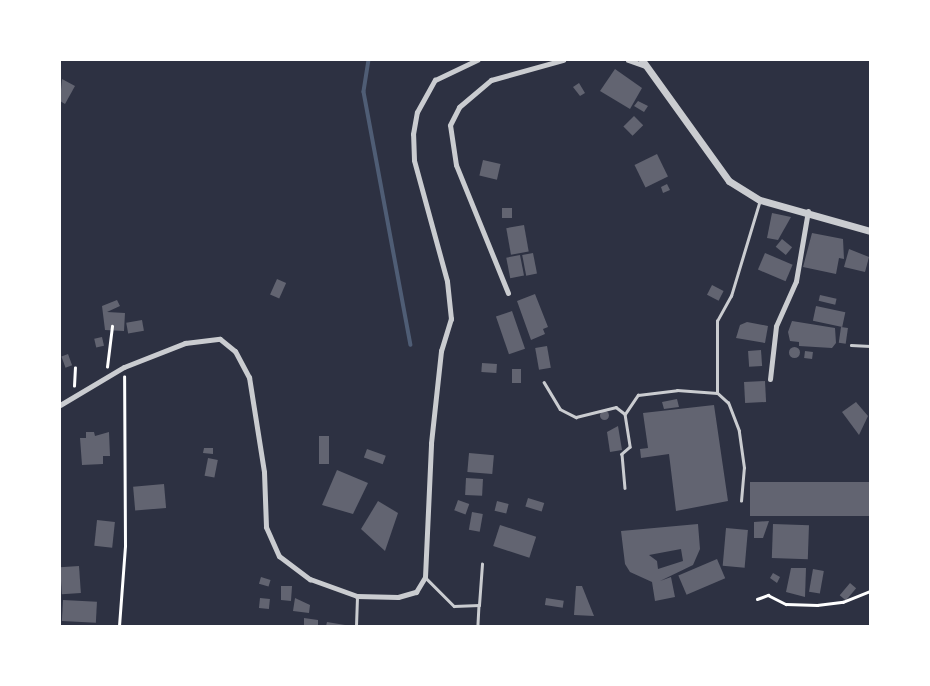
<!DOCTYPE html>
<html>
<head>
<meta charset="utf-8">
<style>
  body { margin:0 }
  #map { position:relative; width:930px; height:686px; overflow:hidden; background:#2d3142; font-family:"PT Sans Narrow",sans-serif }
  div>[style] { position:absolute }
  .stream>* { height:3.5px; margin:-1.75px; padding:0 1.75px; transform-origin:1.75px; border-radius:1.75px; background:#4f5d75 }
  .building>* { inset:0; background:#626471; transform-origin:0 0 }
  .round { border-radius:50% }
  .path>* { height:2.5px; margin:-1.25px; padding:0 1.25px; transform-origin:1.25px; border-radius:1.25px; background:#fff }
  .service>* { height:2.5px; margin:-1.25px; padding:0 1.25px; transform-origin:1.25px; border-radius:1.25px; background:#caccd0 }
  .minor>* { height:5px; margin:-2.5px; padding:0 2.5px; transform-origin:2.5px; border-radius:2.5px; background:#caccd0 }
  .tertiary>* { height:7px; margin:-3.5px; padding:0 3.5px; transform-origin:3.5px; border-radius:3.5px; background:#caccd0 }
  span { translate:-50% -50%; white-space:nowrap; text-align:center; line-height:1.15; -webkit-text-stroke:5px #fff; paint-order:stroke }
  .frame { position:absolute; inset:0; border:61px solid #fff; pointer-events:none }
</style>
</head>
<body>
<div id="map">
  <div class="stream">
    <i style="left:369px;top:60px;width:32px;rotate:99deg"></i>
    <i style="left:364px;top:92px;width:257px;rotate:79.5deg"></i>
  </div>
  <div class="building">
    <i style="clip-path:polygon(615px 69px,642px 88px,630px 109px,600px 91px)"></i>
    <i style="clip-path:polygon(62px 79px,75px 86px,65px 104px,60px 101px)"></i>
    <i style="clip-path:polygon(579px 83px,585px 93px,580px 96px,573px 87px)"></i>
    <i style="clip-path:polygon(638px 101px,648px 106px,644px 112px,634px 106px)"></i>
    <i style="left:634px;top:116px;width:13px;height:15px;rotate:45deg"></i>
    <i style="left:657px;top:154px;width:25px;height:25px;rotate:64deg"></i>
    <i style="left:483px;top:160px;width:18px;height:16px;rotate:13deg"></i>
    <i style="clip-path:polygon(667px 184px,670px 190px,663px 193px,661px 187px)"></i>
    <i style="left:502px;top:208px;width:10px;height:10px"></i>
    <i style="clip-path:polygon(772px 213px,791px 217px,778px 240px,767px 238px)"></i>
    <i style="left:524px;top:225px;width:27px;height:18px;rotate:80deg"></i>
    <i style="clip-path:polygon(812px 233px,843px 239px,844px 259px,839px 258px,836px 274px,803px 267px)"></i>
    <i style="left:782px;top:239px;width:13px;height:10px;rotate:39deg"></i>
    <i style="clip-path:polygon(849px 249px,869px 257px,865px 272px,844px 267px)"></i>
    <i style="left:533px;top:253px;width:21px;height:11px;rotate:79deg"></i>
    <i style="left:765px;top:253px;width:30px;height:18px;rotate:23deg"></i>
    <i style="left:520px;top:255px;width:21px;height:14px;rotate:79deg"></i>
    <i style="left:277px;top:279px;width:10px;height:17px;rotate:24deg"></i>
    <i style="left:712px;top:285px;width:13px;height:11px;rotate:27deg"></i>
    <i style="clip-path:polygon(535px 294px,548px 327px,543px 329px,545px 334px,531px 340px,517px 301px)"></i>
    <i style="left:820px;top:295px;width:17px;height:6px;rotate:13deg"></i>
    <i style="clip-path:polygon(117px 300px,120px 306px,107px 312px,125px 313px,124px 331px,105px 330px,102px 306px)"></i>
    <i style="left:816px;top:306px;width:30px;height:15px;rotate:12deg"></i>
    <i style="left:512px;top:311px;width:40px;height:17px;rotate:71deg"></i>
    <i style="left:142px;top:320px;width:11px;height:16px;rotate:80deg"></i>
    <i style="clip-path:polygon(792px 321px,835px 328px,836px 343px,832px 348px,799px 346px,799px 342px,790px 341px,788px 332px)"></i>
    <i style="clip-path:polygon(747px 322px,768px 326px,765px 343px,736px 338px,740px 325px)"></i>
    <i style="left:841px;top:327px;width:7px;height:16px;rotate:8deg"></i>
    <i style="left:102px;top:337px;width:9px;height:8px;rotate:77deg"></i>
    <i style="left:547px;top:346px;width:22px;height:12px;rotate:80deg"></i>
    <i class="round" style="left:788.5px;top:346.5px;width:11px;height:11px"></i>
    <i style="left:761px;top:350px;width:16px;height:13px;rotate:86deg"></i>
    <i style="left:805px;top:351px;width:8px;height:7px;rotate:7deg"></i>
    <i style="left:68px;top:354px;width:12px;height:7px;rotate:70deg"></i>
    <i style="left:482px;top:363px;width:15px;height:9px;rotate:4deg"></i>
    <i style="left:512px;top:369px;width:9px;height:14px"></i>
    <i style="left:765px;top:381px;width:21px;height:21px;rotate:87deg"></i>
    <i style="clip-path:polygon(677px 399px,679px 407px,664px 409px,662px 402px)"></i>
    <i style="clip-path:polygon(856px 402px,868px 416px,859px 435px,842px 412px)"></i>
    <i style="clip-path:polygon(714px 405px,728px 501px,676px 511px,669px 454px,641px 458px,640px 449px,648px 448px,643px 413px)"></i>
    <i class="round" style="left:599.5px;top:410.5px;width:9px;height:9px"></i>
    <i style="clip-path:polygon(618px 426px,622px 450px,610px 452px,607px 432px)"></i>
    <i style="clip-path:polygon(86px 432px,94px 432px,95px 436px,109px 432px,110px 456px,103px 456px,103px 464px,82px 465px,80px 438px,86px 438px)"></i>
    <i style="left:319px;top:436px;width:10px;height:28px"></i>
    <i style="clip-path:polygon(204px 448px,213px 448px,213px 454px,203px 453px)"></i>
    <i style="left:367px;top:449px;width:20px;height:9px;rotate:20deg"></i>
    <i style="left:469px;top:453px;width:25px;height:19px;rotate:5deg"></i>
    <i style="left:208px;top:458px;width:10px;height:18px;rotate:11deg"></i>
    <i style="clip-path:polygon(337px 470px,368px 483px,353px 514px,322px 505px)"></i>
    <i style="left:466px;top:478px;width:17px;height:17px;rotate:3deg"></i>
    <i style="left:750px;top:482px;width:120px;height:34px"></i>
    <i style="left:164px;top:484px;width:24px;height:31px;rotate:85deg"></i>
    <i style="left:528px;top:498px;width:17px;height:9px;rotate:17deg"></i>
    <i style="left:458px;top:500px;width:12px;height:11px;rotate:20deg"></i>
    <i style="clip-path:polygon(378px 501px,398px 513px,385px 551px,361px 529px)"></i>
    <i style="left:497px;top:501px;width:12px;height:10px;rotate:14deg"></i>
    <i style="left:472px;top:512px;width:11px;height:18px;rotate:10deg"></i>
    <i style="left:97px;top:520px;width:18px;height:26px;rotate:6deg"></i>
    <i style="clip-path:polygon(769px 521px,763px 538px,754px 538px,754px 522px)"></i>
    <i style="clip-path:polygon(evenodd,698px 524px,700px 549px,693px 565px,660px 581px,671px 577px,675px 597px,655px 601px,652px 582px,630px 572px,625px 564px,621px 531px,698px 524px,681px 549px,683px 561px,658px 569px,657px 561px,649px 555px,681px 549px)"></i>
    <i style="left:773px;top:524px;width:36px;height:34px;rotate:2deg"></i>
    <i style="left:500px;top:525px;width:38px;height:22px;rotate:18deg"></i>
    <i style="left:726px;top:528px;width:22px;height:38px;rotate:5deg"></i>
    <i style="left:717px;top:559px;width:21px;height:42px;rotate:67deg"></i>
    <i style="left:79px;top:566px;width:27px;height:19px;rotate:86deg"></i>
    <i style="clip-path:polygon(791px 568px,806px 568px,805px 597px,786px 592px)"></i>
    <i style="left:813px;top:569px;width:11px;height:23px;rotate:10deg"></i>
    <i style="clip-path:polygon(773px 573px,780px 577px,777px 583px,770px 578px)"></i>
    <i style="left:261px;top:577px;width:10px;height:7px;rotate:17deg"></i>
    <i style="left:850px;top:583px;width:8px;height:16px;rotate:40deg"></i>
    <i style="clip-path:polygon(281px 586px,292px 586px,291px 601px,281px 600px)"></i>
    <i style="clip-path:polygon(576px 586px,582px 586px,594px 616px,574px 615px)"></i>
    <i style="left:260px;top:598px;width:10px;height:10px;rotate:6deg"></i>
    <i style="clip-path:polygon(295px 598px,310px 605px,309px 613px,293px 611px)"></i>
    <i style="left:546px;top:598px;width:18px;height:7px;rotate:9deg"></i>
    <i style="left:63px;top:600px;width:34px;height:21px;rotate:3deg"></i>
    <i style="clip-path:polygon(304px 618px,318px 620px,318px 626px,304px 626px)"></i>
    <i style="clip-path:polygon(327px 622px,345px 625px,345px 626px,326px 626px)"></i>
  </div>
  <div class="path">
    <i style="left:107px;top:367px;width:41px;rotate:-83deg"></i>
    <i style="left:74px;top:386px;width:18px;rotate:-87deg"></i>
    <i style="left:757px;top:599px;width:12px;rotate:-20deg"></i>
    <i style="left:768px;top:595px;width:20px;rotate:27deg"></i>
    <i style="left:786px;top:604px;width:31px;rotate:2deg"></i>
    <i style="left:817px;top:605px;width:26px;rotate:-7deg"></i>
    <i style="left:843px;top:602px;width:29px;rotate:-22deg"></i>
    <i style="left:119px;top:626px;width:80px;rotate:-85.7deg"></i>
    <i style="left:125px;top:546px;width:169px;rotate:-90.3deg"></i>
  </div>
  <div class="service">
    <i style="left:851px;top:345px;width:19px;rotate:3deg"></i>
    <i style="left:544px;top:382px;width:31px;rotate:59deg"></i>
    <i style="left:560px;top:409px;width:18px;rotate:27deg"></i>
    <i style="left:576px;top:417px;width:41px;rotate:-14deg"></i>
    <i style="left:616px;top:407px;width:11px;rotate:38deg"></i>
    <i style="left:625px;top:414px;width:33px;rotate:81deg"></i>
    <i style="left:630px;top:447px;width:11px;rotate:139deg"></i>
    <i style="left:622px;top:454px;width:34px;rotate:85deg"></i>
    <i style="left:625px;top:414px;width:23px;rotate:-56deg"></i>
    <i style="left:638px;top:395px;width:39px;rotate:-7deg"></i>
    <i style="left:677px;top:390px;width:40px;rotate:4.3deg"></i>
    <i style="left:741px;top:501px;width:33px;rotate:-85deg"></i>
    <i style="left:744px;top:468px;width:37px;rotate:-98deg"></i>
    <i style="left:739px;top:431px;width:30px;rotate:-111deg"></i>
    <i style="left:728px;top:403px;width:15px;rotate:-138deg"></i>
    <i style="left:717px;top:393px;width:72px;rotate:-90deg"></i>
    <i style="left:717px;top:321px;width:29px;rotate:-61deg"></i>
    <i style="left:731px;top:296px;width:100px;rotate:-73.2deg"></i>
    <i style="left:425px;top:577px;width:41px;rotate:45deg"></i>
    <i style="left:454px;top:606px;width:25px;rotate:-2deg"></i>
    <i style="left:479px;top:605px;width:21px;rotate:93deg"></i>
    <i style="left:479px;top:605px;width:41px;rotate:-85.8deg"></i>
    <i style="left:356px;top:626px;width:30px;rotate:-88deg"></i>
  </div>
  <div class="minor">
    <i style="left:628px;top:60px;width:18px;rotate:19deg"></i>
    <i style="left:508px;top:293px;width:138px;rotate:-112.1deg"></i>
    <i style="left:456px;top:165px;width:40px;rotate:-98.5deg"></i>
    <i style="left:450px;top:125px;width:20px;rotate:-63deg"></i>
    <i style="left:459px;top:107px;width:42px;rotate:-40.2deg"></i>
    <i style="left:491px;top:80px;width:75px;rotate:-15.5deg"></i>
    <i style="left:770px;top:379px;width:53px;rotate:-83.5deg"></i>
    <i style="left:776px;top:326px;width:49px;rotate:-66deg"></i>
    <i style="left:796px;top:281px;width:71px;rotate:-80.3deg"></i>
    <i style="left:60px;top:405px;width:74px;rotate:-30.7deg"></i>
    <i style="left:124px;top:367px;width:66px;rotate:-21.5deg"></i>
    <i style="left:185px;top:343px;width:35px;rotate:-7deg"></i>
    <i style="left:220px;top:339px;width:19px;rotate:39deg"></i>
    <i style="left:235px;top:351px;width:30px;rotate:62deg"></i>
    <i style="left:249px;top:377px;width:96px;rotate:81deg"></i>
    <i style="left:264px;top:472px;width:55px;rotate:87.9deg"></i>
    <i style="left:266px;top:527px;width:32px;rotate:66deg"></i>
    <i style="left:279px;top:556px;width:39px;rotate:37deg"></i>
    <i style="left:310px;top:579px;width:50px;rotate:19.9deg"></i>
    <i style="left:357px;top:596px;width:41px;rotate:1.4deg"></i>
    <i style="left:398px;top:597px;width:19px;rotate:-16deg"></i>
    <i style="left:416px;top:592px;width:17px;rotate:-59deg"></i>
    <i style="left:425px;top:577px;width:134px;rotate:-87.4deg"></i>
    <i style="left:431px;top:443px;width:93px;rotate:-83.8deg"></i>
    <i style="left:441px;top:351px;width:34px;rotate:-73deg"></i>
    <i style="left:451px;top:319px;width:38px;rotate:-96deg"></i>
    <i style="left:447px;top:281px;width:125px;rotate:-105.3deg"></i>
    <i style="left:414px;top:160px;width:26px;rotate:-92deg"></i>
    <i style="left:413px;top:134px;width:22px;rotate:-80deg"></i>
    <i style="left:417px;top:112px;width:37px;rotate:-61deg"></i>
    <i style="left:435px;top:80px;width:47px;rotate:-25.5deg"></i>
  </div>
  <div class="tertiary">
    <i style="left:642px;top:60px;width:149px;rotate:54.3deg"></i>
    <i style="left:729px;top:181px;width:36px;rotate:32deg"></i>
    <i style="left:760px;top:200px;width:114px;rotate:15.7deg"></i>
  </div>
  <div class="frame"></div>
</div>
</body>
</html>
